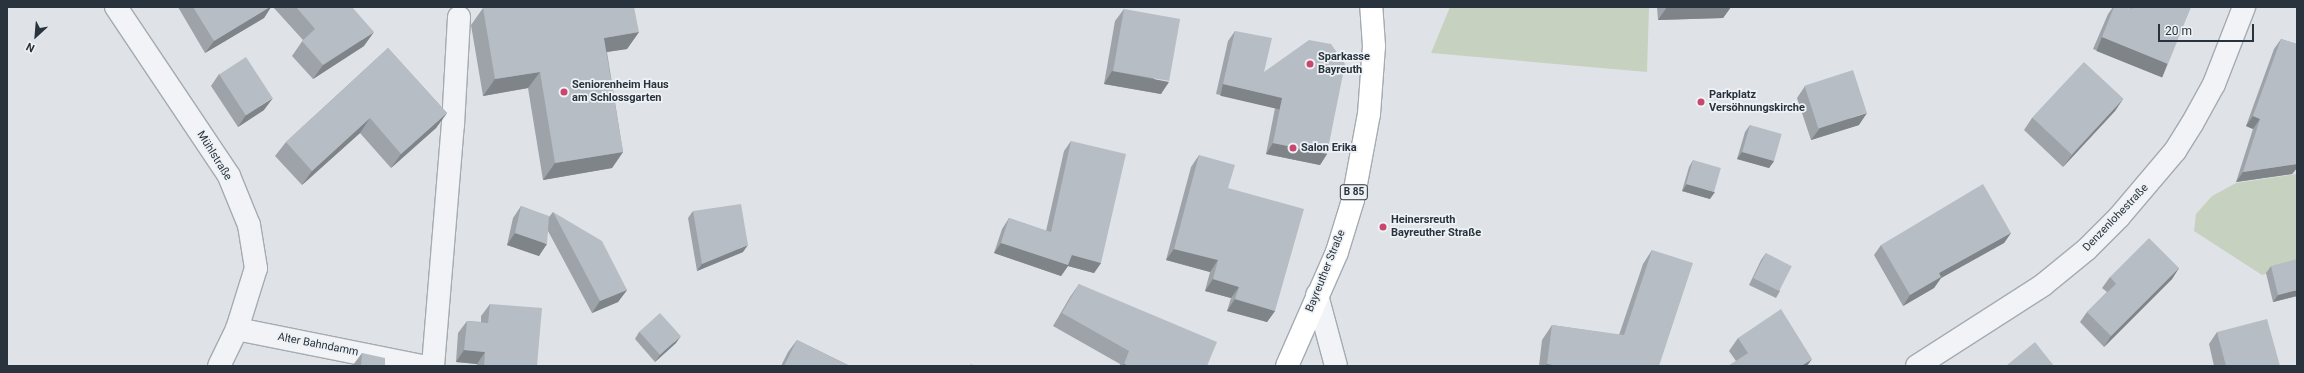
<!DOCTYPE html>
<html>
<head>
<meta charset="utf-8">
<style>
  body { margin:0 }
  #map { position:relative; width:2304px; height:373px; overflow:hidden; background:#dfe3e7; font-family:Roboto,sans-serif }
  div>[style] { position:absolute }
  .green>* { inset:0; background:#c7d1c0 }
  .roads { filter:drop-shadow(1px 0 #a4abb1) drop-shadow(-1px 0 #a4abb1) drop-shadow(0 1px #a4abb1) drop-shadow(0 -1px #a4abb1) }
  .minor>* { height:22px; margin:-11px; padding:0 11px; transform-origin:11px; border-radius:11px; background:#f1f3f6 }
  .major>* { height:22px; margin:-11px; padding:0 11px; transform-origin:11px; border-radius:11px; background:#fff }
  .wall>* { inset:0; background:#9da3a9 }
  .shaded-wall>* { inset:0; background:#7f8489; transform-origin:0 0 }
  .building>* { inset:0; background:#b6bdc4; transform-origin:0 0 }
  .dots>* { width:11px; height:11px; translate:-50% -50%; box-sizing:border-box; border:2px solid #eef2f5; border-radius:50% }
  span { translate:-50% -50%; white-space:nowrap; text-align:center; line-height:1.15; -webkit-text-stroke:3.5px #eef2f5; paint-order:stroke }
  .shield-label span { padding:1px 3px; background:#eef2f5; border:1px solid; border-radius:3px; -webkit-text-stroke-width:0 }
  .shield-label { font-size:10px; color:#28333e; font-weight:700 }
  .poi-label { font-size:11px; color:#28333e; font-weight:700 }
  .left { translate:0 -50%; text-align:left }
  .street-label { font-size:11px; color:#28333e }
  .frame { position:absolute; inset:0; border:8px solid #28333e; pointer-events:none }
  .north { position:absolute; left:16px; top:16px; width:40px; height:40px; -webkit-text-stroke:3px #eef2f5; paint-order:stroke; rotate:206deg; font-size:11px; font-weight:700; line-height:16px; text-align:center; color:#28333e }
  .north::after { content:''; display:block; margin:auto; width:14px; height:18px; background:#28333e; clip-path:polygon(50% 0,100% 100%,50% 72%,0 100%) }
  .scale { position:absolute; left:2158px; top:24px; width:96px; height:18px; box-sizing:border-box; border:2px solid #28333e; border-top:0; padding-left:5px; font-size:12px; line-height:14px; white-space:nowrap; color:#28333e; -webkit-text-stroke:3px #eef2f5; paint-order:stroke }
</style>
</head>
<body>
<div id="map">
  <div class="green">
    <i style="clip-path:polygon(1450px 7px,1649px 7px,1647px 72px,1431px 53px)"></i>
    <i style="clip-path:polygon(2297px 174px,2297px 265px,2262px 275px,2194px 231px,2196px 214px,2212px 196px,2236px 183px)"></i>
  </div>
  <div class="roads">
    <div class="minor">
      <i style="left:116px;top:7px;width:203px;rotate:56.2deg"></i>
      <i style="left:229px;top:176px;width:53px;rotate:67.8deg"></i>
      <i style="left:249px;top:225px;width:44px;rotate:80.8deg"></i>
      <i style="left:256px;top:268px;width:64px;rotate:107.3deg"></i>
      <i style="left:237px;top:329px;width:41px;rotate:115.9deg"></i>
      <i style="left:1317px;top:295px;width:73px;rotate:75deg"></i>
      <i style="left:237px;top:329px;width:189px;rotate:11.3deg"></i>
      <i style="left:433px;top:366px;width:242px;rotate:-85.3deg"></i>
      <i style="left:453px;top:125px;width:108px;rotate:-86.8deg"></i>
      <i style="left:1917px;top:366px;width:150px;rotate:-32.7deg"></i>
      <i style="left:2043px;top:285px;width:57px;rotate:-39.3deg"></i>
      <i style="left:2087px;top:249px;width:45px;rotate:-45deg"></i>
      <i style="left:2119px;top:217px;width:87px;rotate:-49.7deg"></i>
      <i style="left:2175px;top:151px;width:32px;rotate:-58deg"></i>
      <i style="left:2192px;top:124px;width:46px;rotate:-61.2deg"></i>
      <i style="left:2214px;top:84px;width:83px;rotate:-68.7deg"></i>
    </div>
    <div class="major">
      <i style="left:1287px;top:366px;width:124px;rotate:-66.3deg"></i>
      <i style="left:1337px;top:252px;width:54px;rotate:-72.9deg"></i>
      <i style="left:1353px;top:200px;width:87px;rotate:-79.5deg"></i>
      <i style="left:1369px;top:114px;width:68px;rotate:-85.8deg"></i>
      <i style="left:1374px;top:46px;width:39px;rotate:-94deg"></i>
    </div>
  </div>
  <div class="wall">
    <i style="clip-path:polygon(178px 7px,271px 7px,264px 18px,205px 53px)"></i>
    <i style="clip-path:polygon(273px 7px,352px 7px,364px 46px,313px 79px,292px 56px,303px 40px)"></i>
    <i style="clip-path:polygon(1657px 7px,1731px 7px,1723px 18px,1658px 20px)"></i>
    <i style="clip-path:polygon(2113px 7px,2191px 7px,2159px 76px,2093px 49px,2108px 14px)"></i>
    <i style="clip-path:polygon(483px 8px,639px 32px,627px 49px,607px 52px,623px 152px,612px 168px,543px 180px,528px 88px,483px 96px,471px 25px)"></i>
    <i style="clip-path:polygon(1124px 9px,1161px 94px,1104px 84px,1115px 21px)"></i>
    <i style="clip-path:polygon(1235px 31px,1264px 72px,1327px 154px,1320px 165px,1266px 154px,1275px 108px,1216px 94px,1228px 41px)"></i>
    <i style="clip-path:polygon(2281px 39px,2297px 44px,2297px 168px,2292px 174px,2236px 182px,2253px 129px,2246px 126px,2274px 49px)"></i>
    <i style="clip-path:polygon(388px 48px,447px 113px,436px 128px,391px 168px,360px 133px,302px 185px,275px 156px,286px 142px)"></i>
    <i style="clip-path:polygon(219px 74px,264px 110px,238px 127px,211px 86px)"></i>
    <i style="clip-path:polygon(1805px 86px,1859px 125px,1811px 140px,1797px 98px)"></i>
    <i style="clip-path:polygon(2123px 99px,2115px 111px,2063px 167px,2024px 130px,2032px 118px)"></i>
    <i style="clip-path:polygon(1750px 125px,1774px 161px,1769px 168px,1737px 159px,1745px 132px)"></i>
    <i style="clip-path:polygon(1071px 141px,1101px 263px,1094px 273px,1068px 266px,1061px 276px,994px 253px,1002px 229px,1009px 218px,1046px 231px,1064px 151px)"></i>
    <i style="clip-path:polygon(1199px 155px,1228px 188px,1275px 311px,1267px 322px,1227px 311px,1231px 298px,1205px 291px,1210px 272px,1166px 260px,1191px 167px)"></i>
    <i style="clip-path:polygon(1693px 160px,1710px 199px,1682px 191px,1689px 167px)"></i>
    <i style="clip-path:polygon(521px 206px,549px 217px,553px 212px,627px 290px,618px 302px,592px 313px,548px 231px,539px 256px,507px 245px,513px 218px)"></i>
    <i style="clip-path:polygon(693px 211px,743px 252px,697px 271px,688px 218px)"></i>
    <i style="clip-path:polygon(2011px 233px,2004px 243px,1941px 278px,1934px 288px,1903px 306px,1874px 255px,1881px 245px)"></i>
    <i style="clip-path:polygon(1652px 250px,1659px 366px,1539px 366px,1542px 340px,1552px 325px,1619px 335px,1643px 264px)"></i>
    <i style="clip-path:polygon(1766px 253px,1780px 291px,1776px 298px,1749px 285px,1761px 260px)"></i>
    <i style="clip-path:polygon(2271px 266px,2297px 296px,2273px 302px,2266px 273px)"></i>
    <i style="clip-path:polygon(2179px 268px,2172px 279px,2104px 347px,2080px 322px,2087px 312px,2107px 292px,2102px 288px,2110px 277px)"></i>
    <i style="clip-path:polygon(1079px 284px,1207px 366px,1120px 366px,1120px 364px,1053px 326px,1070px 297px)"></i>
    <i style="clip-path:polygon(490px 304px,537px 366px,476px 366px,477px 364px,456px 362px,458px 333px,467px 321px,481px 322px,481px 316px)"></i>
    <i style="clip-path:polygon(639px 332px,676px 343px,655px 362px,635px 339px)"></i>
    <i style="clip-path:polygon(2217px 332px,2280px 366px,2214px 366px,2209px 344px)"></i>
    <i style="clip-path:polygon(1738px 338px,1807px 366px,1736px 361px,1729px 351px)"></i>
    <i style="clip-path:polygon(797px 340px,850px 366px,781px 366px,788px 352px)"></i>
    <i style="clip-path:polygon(362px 353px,385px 366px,353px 366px,353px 365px)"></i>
  </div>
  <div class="shaded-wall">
    <i style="clip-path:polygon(270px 7px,271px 7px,264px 18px,205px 53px,214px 41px)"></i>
    <i style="clip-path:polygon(1667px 7px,1731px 7px,1723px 18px,1658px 20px)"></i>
    <i style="clip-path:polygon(374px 32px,364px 46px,313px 79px,323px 65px)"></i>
    <i style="clip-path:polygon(639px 32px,627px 49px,593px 54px,604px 38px)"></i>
    <i style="left:2102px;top:37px;width:71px;height:15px;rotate:22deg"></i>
    <i style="clip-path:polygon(1112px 71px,1169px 82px,1161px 94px,1104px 84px)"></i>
    <i style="clip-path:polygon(540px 72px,528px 88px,483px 96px,495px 79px)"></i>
    <i style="left:1223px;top:84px;width:61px;height:12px;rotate:13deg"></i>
    <i style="clip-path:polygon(273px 98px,264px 110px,238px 127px,246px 115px)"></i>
    <i style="clip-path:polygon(2123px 99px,2115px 111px,2063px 167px,2072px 155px)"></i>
    <i style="clip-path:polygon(447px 113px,436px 128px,391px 168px,401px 154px)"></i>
    <i style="clip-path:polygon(1867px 113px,1859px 125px,1811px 140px,1820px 128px)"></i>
    <i style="clip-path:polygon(2253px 116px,2260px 119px,2253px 129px,2246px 126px)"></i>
    <i style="clip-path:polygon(370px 118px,360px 133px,302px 185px,312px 171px)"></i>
    <i style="clip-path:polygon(1273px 143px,1327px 154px,1320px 165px,1266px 154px)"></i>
    <i style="clip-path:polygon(623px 152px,612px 168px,543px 180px,555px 163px)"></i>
    <i style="clip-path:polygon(1742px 152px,1774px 161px,1769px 168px,1737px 159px)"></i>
    <i style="clip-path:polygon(2297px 164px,2297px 168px,2292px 174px,2236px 182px,2243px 172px)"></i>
    <i style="clip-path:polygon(1687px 184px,1715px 192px,1710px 199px,1682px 191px)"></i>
    <i style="clip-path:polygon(515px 233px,547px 244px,539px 256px,507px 245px)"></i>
    <i style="clip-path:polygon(2011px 233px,2004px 243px,1941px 278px,1934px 288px,1903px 306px,1910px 295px,1939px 273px)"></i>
    <i style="clip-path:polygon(1001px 243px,1072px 255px,1101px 263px,1094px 273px,1068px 266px,1061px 276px,994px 253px)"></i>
    <i style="clip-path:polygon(748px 245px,743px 252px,697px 271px,702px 264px)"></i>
    <i style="clip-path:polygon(1174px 249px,1218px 260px,1210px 272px,1166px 260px)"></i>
    <i style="clip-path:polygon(2179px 268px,2172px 279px,2104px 347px,2111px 336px)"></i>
    <i style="clip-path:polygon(1213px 279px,1239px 287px,1231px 298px,1205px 291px)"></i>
    <i style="clip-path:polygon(627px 290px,618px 302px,592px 313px,600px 301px)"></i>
    <i style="clip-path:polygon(2297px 290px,2297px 296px,2273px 302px,2278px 295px)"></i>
    <i style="clip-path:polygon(1235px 299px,1275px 311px,1267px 322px,1227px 311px)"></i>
    <i style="clip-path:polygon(681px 336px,676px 343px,655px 362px,660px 355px)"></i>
    <i style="clip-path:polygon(464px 350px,485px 352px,477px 364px,456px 362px)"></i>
    <i style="clip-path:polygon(1812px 359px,1807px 366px,1801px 366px)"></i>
    <i style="clip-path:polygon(1124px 364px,1130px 366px,1122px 366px)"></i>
    <i style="clip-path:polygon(1547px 364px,1559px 366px,1546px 366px)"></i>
  </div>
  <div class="building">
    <i style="clip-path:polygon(193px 7px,270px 7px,214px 41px)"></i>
    <i style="clip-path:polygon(296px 7px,352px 7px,374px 32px,323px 65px,302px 41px,315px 29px)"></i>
    <i style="clip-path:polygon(492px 7px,634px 7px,639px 32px,604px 38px,623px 152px,555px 163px,540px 72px,495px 79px,483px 8px)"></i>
    <i style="clip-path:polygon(2114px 7px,2128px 7px,2132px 9px,2133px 7px,2191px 7px,2168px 64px,2102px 37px)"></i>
    <i style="left:1124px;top:9px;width:57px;height:63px;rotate:10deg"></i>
    <i style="clip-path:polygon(1235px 31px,1272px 38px,1264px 72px,1309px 40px,1331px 44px,1345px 64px,1327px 154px,1273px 143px,1282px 98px,1223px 84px)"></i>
    <i style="clip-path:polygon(2281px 39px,2297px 44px,2297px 164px,2243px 172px,2260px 119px,2253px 116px)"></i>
    <i style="clip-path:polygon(388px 48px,447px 113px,401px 154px,370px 118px,312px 171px,286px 142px)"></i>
    <i style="left:246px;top:57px;width:49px;height:32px;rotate:57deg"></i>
    <i style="left:2084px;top:62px;width:54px;height:76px;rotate:43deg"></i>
    <i style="left:1853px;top:70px;width:45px;height:51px;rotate:72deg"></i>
    <i style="left:1750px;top:125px;width:33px;height:28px;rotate:16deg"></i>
    <i style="clip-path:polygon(1071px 141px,1126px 154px,1101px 263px,1072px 255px,1068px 265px,1001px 243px,1009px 218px,1051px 232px)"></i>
    <i style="clip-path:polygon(1199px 155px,1235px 165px,1228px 188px,1304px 209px,1275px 311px,1235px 299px,1239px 287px,1213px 279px,1218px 260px,1174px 249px)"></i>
    <i style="left:1693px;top:160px;width:29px;height:25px;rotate:16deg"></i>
    <i style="clip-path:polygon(1983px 184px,2011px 233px,1939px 273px,1941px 277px,1910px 295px,1881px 245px)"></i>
    <i style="clip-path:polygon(741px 204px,748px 245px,702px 264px,693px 211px)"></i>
    <i style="clip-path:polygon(521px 206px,549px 216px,547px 244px,515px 233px)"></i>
    <i style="clip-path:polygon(553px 212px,602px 241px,627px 290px,600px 301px)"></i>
    <i style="clip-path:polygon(2149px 238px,2179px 268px,2111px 336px,2087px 312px,2116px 284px,2110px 277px)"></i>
    <i style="clip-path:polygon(1652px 250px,1693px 263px,1659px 366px,1559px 366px,1547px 364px,1552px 325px,1624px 335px)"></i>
    <i style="left:1766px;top:253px;width:29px;height:28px;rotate:27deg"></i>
    <i style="clip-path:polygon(2297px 259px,2297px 290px,2278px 295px,2271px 266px)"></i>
    <i style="clip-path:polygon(1079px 284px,1217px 342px,1207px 366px,1130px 366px,1124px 364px,1129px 351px,1062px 313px)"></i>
    <i style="clip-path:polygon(490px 304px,542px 308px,537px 366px,484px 366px,485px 352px,464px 350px,467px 321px,488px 323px)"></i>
    <i style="clip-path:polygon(1781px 309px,1812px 359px,1801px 366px,1728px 366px,1748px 353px,1738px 338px)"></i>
    <i style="left:660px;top:313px;width:31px;height:28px;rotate:48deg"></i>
    <i style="clip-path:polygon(2267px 319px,2280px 366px,2226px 366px,2217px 332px)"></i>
    <i style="clip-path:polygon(797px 340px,850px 366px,784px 366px)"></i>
    <i style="clip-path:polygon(2035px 342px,2054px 366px,2006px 366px)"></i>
    <i style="clip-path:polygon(362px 353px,385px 358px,385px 366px,361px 366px)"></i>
    <i style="clip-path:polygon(971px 364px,975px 366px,970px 366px)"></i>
  </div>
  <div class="dots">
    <i style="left:1310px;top:64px;background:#c9476e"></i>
    <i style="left:564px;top:92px;background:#c9476e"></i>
    <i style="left:1701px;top:102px;background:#c9476e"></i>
    <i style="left:1293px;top:148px;background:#c9476e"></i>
    <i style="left:1383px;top:227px;background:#c9476e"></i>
  </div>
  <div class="shield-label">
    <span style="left:1354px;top:192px">B 85</span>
  </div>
  <div class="poi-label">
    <span class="left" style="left:1318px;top:64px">Sparkasse<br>Bayreuth</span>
    <span class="left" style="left:572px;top:92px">Seniorenheim Haus<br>am Schlossgarten</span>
    <span class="left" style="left:1709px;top:102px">Parkplatz<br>Versöhnungskirche</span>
    <span class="left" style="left:1301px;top:148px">Salon Erika</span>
    <span class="left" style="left:1391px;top:227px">Heinersreuth<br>Bayreuther Straße</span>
  </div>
  <div class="street-label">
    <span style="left:214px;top:156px;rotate:58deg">Mühlstraße</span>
    <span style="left:2116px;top:218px;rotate:-46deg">Denzenlohestraße</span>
    <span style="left:1326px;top:271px;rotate:-68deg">Bayreuther Straße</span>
    <span style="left:318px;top:345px;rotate:11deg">Alter Bahndamm</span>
  </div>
  <div class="frame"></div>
  <div class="north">N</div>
  <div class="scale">20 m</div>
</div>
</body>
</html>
